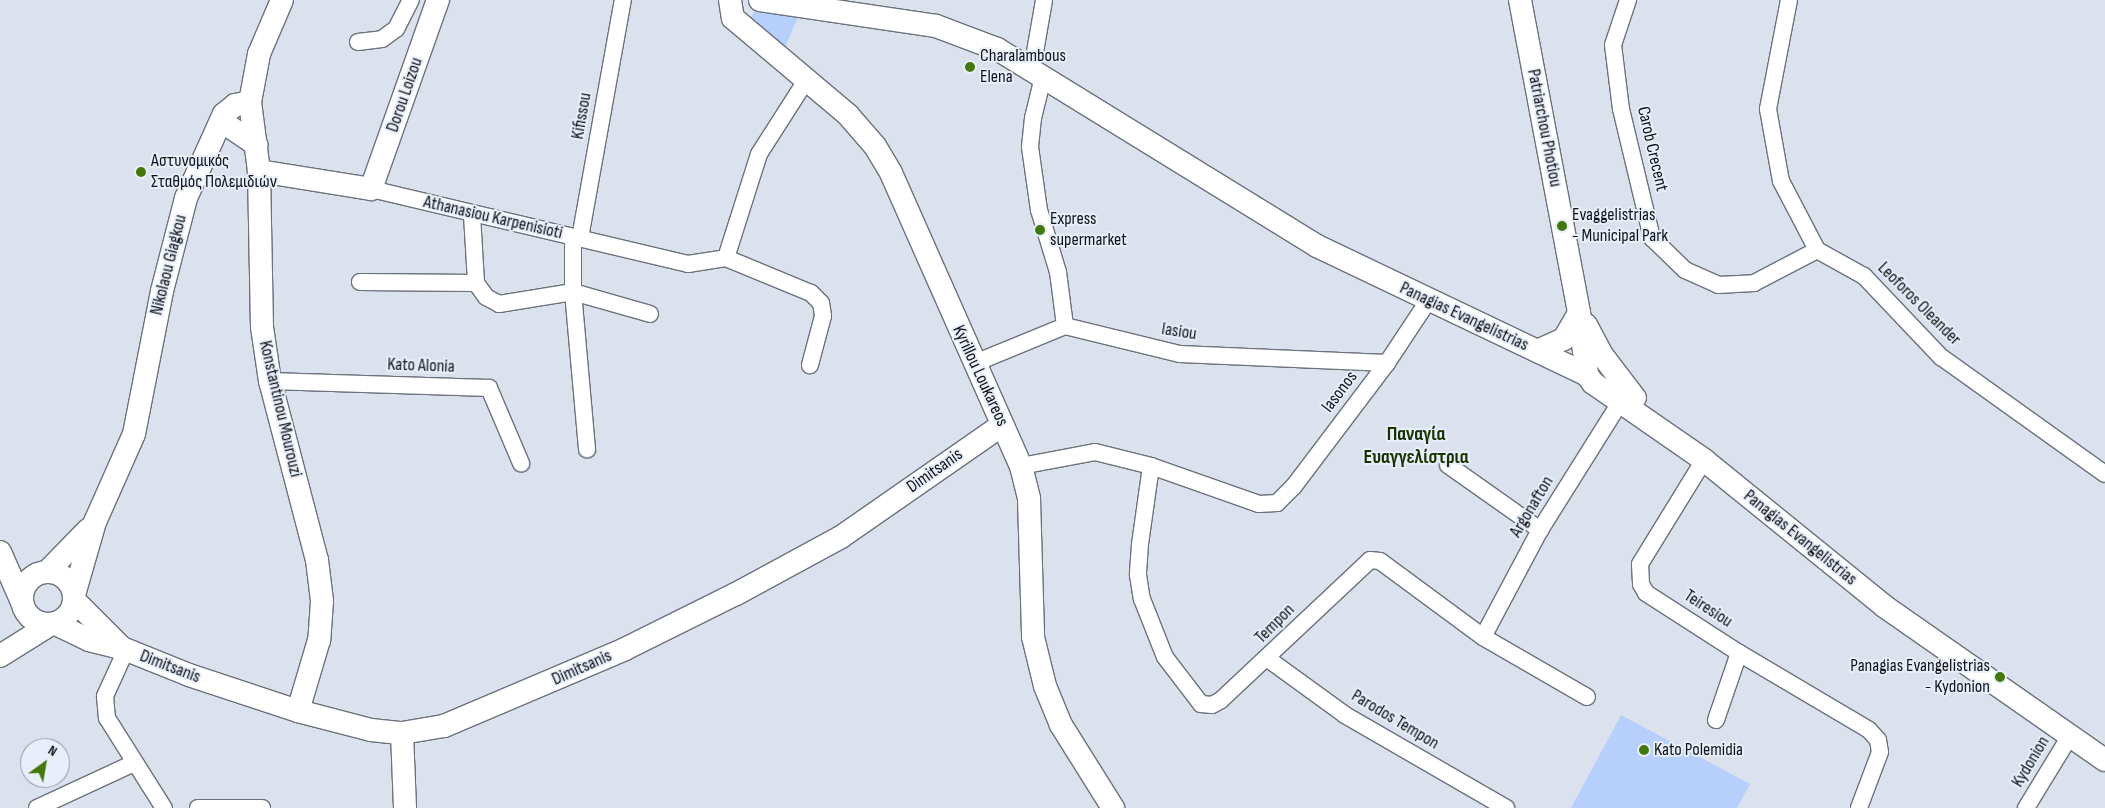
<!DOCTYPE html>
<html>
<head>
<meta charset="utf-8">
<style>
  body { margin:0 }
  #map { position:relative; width:2105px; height:808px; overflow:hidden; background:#dbe2ed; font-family:"Sofia Sans Condensed",sans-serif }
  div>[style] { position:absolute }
  .green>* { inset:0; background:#b7cffc }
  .roads { filter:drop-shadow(1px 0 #6c727c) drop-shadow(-1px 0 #6c727c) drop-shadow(0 1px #6c727c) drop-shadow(0 -1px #6c727c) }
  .street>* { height:16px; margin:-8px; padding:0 8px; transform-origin:8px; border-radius:8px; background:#fff }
  .secondary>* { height:22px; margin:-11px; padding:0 11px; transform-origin:11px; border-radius:11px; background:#fff }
  .secondary>.ring { margin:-11px; padding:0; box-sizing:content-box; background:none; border:22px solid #fff; border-radius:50% }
  .dots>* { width:14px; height:14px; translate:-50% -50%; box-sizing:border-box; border:2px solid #e8effa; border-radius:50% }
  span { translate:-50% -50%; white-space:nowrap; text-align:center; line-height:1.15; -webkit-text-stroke:4px #e8effa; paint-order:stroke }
  .poi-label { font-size:18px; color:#111317 }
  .left { translate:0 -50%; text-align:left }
  .right { translate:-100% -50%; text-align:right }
  .street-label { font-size:18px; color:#111317 }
  .quarter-label { font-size:20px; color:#183201; font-weight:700 }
  .north { position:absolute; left:20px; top:738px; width:50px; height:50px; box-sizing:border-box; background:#e8effa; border:1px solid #92979f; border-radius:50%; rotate:32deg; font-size:14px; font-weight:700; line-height:20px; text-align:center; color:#111317 }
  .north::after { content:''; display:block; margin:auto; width:18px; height:22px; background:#437909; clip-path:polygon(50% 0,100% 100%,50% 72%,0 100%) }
</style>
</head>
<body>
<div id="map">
  <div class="green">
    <i style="clip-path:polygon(756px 9px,799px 15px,785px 47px,749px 20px)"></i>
    <i style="clip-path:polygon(1621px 715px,1750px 784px,1737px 808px,1571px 808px)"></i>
  </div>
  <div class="roads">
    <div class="street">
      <i style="left:1628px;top:0;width:47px;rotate:108.4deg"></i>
      <i style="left:1613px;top:45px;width:64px;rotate:82.9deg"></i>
      <i style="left:1621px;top:109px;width:133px;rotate:76.5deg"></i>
      <i style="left:1652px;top:238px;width:46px;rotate:44.1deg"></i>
      <i style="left:1685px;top:270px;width:36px;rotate:24deg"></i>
      <i style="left:1718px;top:285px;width:36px;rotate:-3deg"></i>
      <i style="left:1754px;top:283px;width:71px;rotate:-27.6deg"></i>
      <i style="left:1789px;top:0;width:111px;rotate:100.9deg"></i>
      <i style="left:1768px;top:109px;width:73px;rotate:79.8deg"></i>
      <i style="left:1781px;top:181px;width:78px;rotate:62.4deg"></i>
      <i style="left:1817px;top:250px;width:54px;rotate:29deg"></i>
      <i style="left:1864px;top:276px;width:112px;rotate:46.5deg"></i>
      <i style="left:1941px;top:357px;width:201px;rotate:35.5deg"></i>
      <i style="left:358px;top:42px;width:24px;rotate:-7deg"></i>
      <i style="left:382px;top:39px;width:17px;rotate:-36deg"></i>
      <i style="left:396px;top:29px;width:33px;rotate:-63deg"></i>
      <i style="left:1032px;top:69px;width:70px;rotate:-80.1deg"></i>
      <i style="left:1043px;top:77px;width:42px;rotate:103.7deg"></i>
      <i style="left:1033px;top:118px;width:29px;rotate:96deg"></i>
      <i style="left:1030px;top:147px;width:64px;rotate:81.9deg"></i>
      <i style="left:1039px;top:210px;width:65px;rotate:73deg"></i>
      <i style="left:1058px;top:272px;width:54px;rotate:82.6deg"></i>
      <i style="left:371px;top:189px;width:326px;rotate:13.3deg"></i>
      <i style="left:688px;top:264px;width:38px;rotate:-9deg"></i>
      <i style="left:726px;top:258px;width:92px;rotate:22.4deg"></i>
      <i style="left:811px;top:293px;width:14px;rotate:45deg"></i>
      <i style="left:821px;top:303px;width:13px;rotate:81deg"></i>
      <i style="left:823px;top:316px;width:51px;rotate:104.9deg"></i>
      <i style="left:472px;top:215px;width:68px;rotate:86.6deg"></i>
      <i style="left:476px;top:283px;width:17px;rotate:54deg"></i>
      <i style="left:486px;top:297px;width:15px;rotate:28deg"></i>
      <i style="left:499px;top:304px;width:75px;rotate:-9.2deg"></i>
      <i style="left:573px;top:292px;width:80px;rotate:15.9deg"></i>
      <i style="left:573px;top:237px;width:55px;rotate:90deg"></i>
      <i style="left:573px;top:292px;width:158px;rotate:84.9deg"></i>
      <i style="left:580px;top:238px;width:242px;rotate:-79.8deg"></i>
      <i style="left:726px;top:258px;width:109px;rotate:-72.4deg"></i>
      <i style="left:759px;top:154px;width:89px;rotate:-57.4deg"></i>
      <i style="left:360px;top:282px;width:116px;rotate:0.5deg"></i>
      <i style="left:975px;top:363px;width:97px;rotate:-22.3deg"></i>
      <i style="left:1065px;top:326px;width:118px;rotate:13.7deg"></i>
      <i style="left:1180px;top:354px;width:207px;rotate:2.5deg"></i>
      <i style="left:270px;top:381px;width:219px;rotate:1.8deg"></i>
      <i style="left:489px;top:388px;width:82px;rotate:66.9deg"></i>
      <i style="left:1704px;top:460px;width:122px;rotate:121.6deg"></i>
      <i style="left:1640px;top:564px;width:20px;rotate:87deg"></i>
      <i style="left:1641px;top:584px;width:10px;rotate:61deg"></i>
      <i style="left:1646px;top:593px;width:111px;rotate:32.8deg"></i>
      <i style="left:1739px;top:653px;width:151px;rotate:30.6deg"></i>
      <i style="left:1869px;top:730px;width:13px;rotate:48deg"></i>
      <i style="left:1878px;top:740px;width:12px;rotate:81deg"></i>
      <i style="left:1880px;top:752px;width:60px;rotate:110.6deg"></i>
      <i style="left:1448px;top:465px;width:113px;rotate:35.2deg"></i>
      <i style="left:1021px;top:466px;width:75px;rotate:-10.7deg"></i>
      <i style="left:1095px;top:452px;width:58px;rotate:14deg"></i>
      <i style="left:1151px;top:466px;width:114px;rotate:19.4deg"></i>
      <i style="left:1259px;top:504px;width:18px;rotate:-3deg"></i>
      <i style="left:1277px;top:503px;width:24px;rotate:-45deg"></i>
      <i style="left:1294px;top:486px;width:154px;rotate:-52.9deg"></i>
      <i style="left:1387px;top:363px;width:74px;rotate:-56.5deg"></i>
      <i style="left:1151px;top:466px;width:79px;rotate:98deg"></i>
      <i style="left:1140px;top:544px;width:31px;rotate:94deg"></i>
      <i style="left:1138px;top:575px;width:24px;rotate:81deg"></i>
      <i style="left:1142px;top:599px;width:62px;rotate:68.4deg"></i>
      <i style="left:1165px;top:657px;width:59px;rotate:52.5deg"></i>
      <i style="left:1201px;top:704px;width:11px;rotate:5deg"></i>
      <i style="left:1212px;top:705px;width:10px;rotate:-29deg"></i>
      <i style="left:1221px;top:700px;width:204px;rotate:-43.2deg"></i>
      <i style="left:1370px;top:560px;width:10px;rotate:6deg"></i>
      <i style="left:1380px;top:561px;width:128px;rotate:36.4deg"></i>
      <i style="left:1483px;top:637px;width:120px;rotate:30deg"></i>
      <i style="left:1483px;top:637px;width:121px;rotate:-62deg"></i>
      <i style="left:1540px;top:530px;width:152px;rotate:-57.9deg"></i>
      <i style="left:126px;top:650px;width:51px;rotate:114.5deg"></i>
      <i style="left:105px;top:696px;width:22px;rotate:85deg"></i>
      <i style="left:107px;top:718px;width:107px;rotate:57.7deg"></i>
      <i style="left:1268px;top:659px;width:95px;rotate:36deg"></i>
      <i style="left:1345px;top:715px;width:186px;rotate:30deg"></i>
      <i style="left:1716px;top:720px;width:71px;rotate:-71.1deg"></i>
      <i style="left:37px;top:808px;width:107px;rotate:-24.9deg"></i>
      <i style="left:198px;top:808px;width:64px"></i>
      <i style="left:2026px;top:808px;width:84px;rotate:-58.6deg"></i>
    </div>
    <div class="secondary">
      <i style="left:282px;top:0;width:59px;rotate:113.1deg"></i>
      <i style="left:259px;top:54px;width:49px;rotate:100.6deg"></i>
      <i style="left:250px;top:102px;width:70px;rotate:82.6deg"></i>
      <i style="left:259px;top:171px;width:156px;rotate:88.9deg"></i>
      <i style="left:262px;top:327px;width:55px;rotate:81.6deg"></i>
      <i style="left:270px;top:381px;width:185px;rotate:75.3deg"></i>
      <i style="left:317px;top:560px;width:41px;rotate:83deg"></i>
      <i style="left:322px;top:601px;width:39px;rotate:94deg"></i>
      <i style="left:319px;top:640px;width:74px;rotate:106.5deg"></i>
      <i style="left:730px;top:0;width:18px;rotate:81deg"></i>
      <i style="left:733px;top:18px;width:150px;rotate:40.1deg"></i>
      <i style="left:848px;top:115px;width:41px;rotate:48.9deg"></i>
      <i style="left:875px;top:146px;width:31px;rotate:59deg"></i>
      <i style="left:891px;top:173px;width:321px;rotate:66.1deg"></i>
      <i style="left:1021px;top:466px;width:34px;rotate:76deg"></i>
      <i style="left:1029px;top:499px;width:138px;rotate:88.3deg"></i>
      <i style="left:1033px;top:637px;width:50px;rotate:76.2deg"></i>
      <i style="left:1045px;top:686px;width:42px;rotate:67.7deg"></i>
      <i style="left:1061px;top:725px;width:98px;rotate:57.9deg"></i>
      <i style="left:760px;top:0;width:178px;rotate:8.4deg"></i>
      <i style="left:936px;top:26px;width:65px;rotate:20.7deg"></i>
      <i style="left:997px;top:49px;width:376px;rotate:31.6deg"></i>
      <i style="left:1317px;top:246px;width:299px;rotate:25.5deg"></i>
      <i style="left:1587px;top:375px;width:10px;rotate:53deg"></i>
      <i style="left:1593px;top:383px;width:135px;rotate:34.7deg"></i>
      <i style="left:1704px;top:460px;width:232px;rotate:39deg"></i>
      <i style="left:1884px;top:606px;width:269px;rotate:34.9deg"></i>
      <i style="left:1520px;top:0;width:319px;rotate:79.3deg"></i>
      <i style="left:1579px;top:313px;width:63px;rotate:82.6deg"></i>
      <i style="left:230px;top:127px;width:32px;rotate:34deg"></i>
      <i style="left:259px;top:171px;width:113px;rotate:9.1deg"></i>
      <i style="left:371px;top:189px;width:201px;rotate:-70.5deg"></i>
      <i style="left:1586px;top:325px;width:34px;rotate:62deg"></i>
      <i style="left:1602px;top:355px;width:54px;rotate:52.5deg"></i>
      <i style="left:1537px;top:351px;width:30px;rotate:-24deg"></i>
      <i style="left:1564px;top:339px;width:30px;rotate:-60deg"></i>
      <i style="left:0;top:552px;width:55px;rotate:66.3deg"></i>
      <i style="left:47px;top:572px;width:59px;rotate:-45.7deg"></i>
      <i class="ring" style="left:22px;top:572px;width:30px;height:30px"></i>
      <i style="left:74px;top:595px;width:76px;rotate:-74deg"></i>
      <i style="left:95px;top:522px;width:96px;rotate:-66.1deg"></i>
      <i style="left:134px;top:434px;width:146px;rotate:-78.9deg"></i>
      <i style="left:162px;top:291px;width:96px;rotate:-75.5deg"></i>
      <i style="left:186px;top:198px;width:92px;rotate:-65.7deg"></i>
      <i style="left:224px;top:114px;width:14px;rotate:-39deg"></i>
      <i style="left:235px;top:105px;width:15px;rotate:-11deg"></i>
      <i style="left:74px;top:600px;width:66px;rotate:45deg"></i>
      <i style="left:56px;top:624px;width:37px;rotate:26deg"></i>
      <i style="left:89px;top:640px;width:34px;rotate:14deg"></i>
      <i style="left:122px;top:648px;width:72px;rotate:21.9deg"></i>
      <i style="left:189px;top:675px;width:115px;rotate:18.3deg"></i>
      <i style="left:298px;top:711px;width:75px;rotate:14.6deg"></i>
      <i style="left:371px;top:730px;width:31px;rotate:6deg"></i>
      <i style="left:402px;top:733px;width:43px;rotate:-9.5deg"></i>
      <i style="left:444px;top:726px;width:197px;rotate:-23deg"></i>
      <i style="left:625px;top:649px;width:124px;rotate:-26.4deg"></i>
      <i style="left:736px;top:594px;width:119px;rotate:-28.5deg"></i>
      <i style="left:841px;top:537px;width:196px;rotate:-34.8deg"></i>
      <i style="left:0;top:656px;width:60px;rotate:-32.1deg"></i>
      <i style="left:402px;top:733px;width:75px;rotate:87.7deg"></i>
    </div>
  </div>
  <div class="dots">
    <i style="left:970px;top:67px;background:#437909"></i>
    <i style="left:141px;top:172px;background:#437909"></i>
    <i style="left:1562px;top:226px;background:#437909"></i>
    <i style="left:1040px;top:230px;background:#437909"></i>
    <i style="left:2000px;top:677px;background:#437909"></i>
    <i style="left:1644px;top:750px;background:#437909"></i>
  </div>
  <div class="poi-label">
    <span class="left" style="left:980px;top:67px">Charalambous<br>Elena</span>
    <span class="left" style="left:151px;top:172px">Αστυνομικός<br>Σταθμός Πολεμιδιών</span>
    <span class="left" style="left:1572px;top:226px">Evaggelistrias<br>- Municipal Park</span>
    <span class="left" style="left:1050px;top:230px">Express<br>supermarket</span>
    <span class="right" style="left:1990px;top:677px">Panagias Evangelistrias<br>- Kydonion</span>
    <span class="left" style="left:1654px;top:750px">Kato Polemidia</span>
  </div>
  <div class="street-label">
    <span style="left:405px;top:95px;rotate:-71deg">Dorou Loizou</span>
    <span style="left:582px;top:116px;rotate:-80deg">Kifissou</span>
    <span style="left:1544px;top:128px;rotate:79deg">Patriarchou Photiou</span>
    <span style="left:1652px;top:149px;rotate:77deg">Carob Crecent</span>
    <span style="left:493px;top:218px;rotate:13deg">Athanasiou Karpenisioti</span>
    <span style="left:169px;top:265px;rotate:-76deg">Nikolaou Giagkou</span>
    <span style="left:1919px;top:304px;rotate:45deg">Leoforos Oleander</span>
    <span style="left:1464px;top:317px;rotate:25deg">Panagias Evangelistrias</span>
    <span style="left:1179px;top:332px;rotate:9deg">Iasiou</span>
    <span style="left:421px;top:366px;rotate:2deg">Kato Alonia</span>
    <span style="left:980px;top:376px;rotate:65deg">Kyrillou Loukareos</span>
    <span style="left:1340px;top:392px;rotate:-53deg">Iasonos</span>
    <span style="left:280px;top:409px;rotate:77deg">Konstantinou Mourouzi</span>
    <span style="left:935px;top:471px;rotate:-35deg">Dimitsanis</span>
    <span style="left:1532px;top:507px;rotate:-59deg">Argonafton</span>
    <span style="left:1800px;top:538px;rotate:39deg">Panagias Evangelistrias</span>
    <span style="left:1708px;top:609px;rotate:33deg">Teiresiou</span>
    <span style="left:1275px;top:624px;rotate:-45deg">Tempon</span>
    <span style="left:170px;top:667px;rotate:21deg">Dimitsanis</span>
    <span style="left:582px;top:668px;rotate:-24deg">Dimitsanis</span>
    <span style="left:1395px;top:720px;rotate:31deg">Parodos Tempon</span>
    <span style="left:2031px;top:762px;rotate:-59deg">Kydonion</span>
  </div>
  <div class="quarter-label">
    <span style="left:1416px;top:446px">Παναγία<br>Ευαγγελίστρια</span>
  </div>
  <div class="north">N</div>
</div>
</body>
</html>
